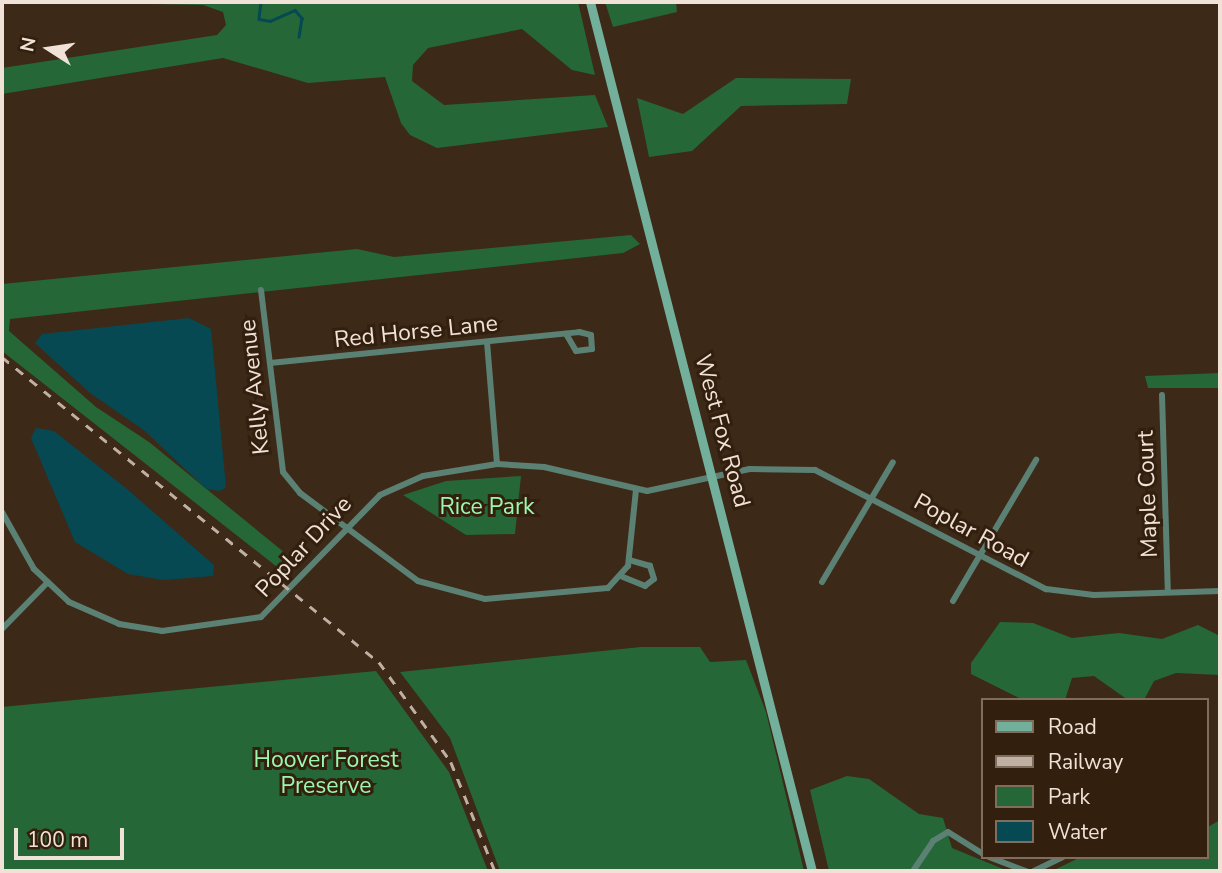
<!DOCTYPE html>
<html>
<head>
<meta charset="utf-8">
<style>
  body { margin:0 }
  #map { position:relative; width:1222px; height:873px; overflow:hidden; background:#3d2917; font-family:"Nunito Sans",sans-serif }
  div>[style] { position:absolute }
  .green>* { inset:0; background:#256737 }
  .water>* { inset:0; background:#064953 }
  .stream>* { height:2.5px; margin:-1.25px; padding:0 1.25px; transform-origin:1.25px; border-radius:1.25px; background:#064953 }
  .street>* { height:6px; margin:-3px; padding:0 3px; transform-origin:3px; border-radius:3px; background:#5b8174 }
  .secondary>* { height:9px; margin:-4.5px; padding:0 4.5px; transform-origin:4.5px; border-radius:4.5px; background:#72b09c }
  .rail>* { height:2.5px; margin-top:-1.25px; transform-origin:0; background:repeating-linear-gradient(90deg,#c0b0a3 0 9px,transparent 0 18px) }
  span { translate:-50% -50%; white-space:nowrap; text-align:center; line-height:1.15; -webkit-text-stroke:6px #331f0e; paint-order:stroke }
  .street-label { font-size:23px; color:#f0e2d7 }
  .park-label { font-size:23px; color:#9cf7ae }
  .frame { position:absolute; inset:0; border:4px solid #f0e2d7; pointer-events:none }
  .legend { position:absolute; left:981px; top:698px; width:228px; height:161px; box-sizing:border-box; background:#331f0e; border:2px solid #7f6d5e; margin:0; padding:9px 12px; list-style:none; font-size:21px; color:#f0e2d7 }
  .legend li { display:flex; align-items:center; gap:14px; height:35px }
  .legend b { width:35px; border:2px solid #7f6d5e }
  .north { position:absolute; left:14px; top:14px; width:70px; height:70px; -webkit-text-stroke:5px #331f0e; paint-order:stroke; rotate:282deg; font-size:19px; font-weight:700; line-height:28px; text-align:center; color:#f0e2d7 }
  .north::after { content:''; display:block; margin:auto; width:24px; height:32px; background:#f0e2d7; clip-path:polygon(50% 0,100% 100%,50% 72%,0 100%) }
  .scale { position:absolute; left:14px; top:828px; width:110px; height:32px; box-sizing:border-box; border:4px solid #f0e2d7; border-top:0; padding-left:9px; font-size:21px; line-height:24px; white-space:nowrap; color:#f0e2d7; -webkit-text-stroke:5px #331f0e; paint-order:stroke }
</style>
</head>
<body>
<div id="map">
  <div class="green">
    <i style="clip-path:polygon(49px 2px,578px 2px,595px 75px,572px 70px,522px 29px,428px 48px,413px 65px,412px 81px,444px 105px,595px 95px,608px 127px,437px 148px,410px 135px,401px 123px,385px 77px,308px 83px,223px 58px,2px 94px,2px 68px,217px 35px,226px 25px,223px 12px,203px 5px)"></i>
    <i style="clip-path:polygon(605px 2px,676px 2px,677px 12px,613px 27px)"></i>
    <i style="clip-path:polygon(736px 78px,851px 79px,847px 104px,741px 106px,692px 151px,649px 157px,637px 98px,683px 114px)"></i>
    <i style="clip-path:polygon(631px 235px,640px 244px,623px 253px,10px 319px,9px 331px,96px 407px,149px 442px,296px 562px,286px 574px,2px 351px,2px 284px,357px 249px,394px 257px)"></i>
    <i style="clip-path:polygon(1220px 373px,1220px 388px,1148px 388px,1145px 376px)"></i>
    <i style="clip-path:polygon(521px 476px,515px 534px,466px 535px,403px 495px,446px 481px)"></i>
    <i style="clip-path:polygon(1000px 622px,1033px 623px,1072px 638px,1119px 633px,1162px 639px,1198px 625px,1220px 636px,1220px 675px,1176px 673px,1154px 681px,1144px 700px,1128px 700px,1094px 676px,1072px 678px,1065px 700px,1023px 700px,971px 674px,971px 663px)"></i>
    <i style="clip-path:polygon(641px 647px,700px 647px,710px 662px,746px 660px,766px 712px,804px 871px,500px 871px,450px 738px,400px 672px)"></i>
    <i style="clip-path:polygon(376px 671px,449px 772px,488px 871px,2px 871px,2px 707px)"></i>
    <i style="clip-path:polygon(847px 776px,869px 779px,919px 814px,943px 818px,952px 848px,1008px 871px,916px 871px,918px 861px,909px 871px,829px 871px,810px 790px)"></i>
    <i style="clip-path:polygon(1220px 820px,1220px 871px,1052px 871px,1081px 857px,1206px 857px,1206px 828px)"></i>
  </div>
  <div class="water">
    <i style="clip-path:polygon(189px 318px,211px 329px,226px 487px,220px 491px,206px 489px,145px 431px,90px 393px,35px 343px,42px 334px)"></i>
    <i style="clip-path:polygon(36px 428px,54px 431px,127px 489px,214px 565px,213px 576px,163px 580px,128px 574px,75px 542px,31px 438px)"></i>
  </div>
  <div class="stream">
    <i style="left:261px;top:2px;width:17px;rotate:97deg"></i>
    <i style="left:259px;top:19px;width:11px;rotate:10deg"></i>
    <i style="left:270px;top:21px;width:27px;rotate:-24deg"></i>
    <i style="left:295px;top:10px;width:11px;rotate:49deg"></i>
    <i style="left:302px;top:18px;width:19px;rotate:99deg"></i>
  </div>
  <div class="street">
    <i style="left:261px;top:290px;width:183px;rotate:83.1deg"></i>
    <i style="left:283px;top:472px;width:27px;rotate:51deg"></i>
    <i style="left:300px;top:493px;width:147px;rotate:36.7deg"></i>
    <i style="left:418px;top:581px;width:69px;rotate:15deg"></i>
    <i style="left:485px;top:599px;width:123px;rotate:-5.1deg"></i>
    <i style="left:608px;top:588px;width:30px;rotate:-48deg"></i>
    <i style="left:628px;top:566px;width:76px;rotate:-84deg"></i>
    <i style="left:487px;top:342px;width:122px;rotate:85.3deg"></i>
    <i style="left:270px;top:363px;width:311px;rotate:-5.7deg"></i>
    <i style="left:579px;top:332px;width:12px;rotate:14deg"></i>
    <i style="left:591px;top:335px;width:14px;rotate:86deg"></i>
    <i style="left:592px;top:349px;width:16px;rotate:173deg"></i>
    <i style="left:576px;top:351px;width:20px;rotate:-120deg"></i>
    <i style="left:1162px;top:395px;width:197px;rotate:88.3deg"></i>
    <i style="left:2px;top:512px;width:65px;rotate:60.7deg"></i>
    <i style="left:34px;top:569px;width:48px;rotate:43.3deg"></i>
    <i style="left:69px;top:602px;width:55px;rotate:23.7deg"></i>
    <i style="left:119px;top:624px;width:44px;rotate:9.2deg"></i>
    <i style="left:162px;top:631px;width:100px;rotate:-8deg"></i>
    <i style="left:261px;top:617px;width:170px;rotate:-45.7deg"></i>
    <i style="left:380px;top:495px;width:47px;rotate:-23.8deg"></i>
    <i style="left:423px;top:476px;width:75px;rotate:-9.2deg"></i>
    <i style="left:497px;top:464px;width:47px;rotate:3.7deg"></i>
    <i style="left:544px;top:467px;width:106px;rotate:13.1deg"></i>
    <i style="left:647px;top:491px;width:105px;rotate:-12.1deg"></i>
    <i style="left:750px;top:469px;width:65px;rotate:0.9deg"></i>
    <i style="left:815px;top:470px;width:260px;rotate:27.3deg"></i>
    <i style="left:1046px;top:589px;width:48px;rotate:7.1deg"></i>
    <i style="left:1094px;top:595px;width:126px;rotate:-1.8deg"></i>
    <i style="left:623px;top:577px;width:24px;rotate:22deg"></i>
    <i style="left:645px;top:586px;width:11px;rotate:-38deg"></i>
    <i style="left:654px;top:579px;width:14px;rotate:-107deg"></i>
    <i style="left:650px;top:566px;width:22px;rotate:-164deg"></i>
    <i style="left:822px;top:582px;width:139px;rotate:-59.4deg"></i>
    <i style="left:953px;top:601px;width:164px;rotate:-59.5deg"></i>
    <i style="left:2px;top:629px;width:64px;rotate:-45.6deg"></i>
    <i style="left:989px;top:857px;width:40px;rotate:21deg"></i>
    <i style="left:913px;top:871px;width:36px;rotate:-56deg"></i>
    <i style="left:933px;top:841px;width:17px;rotate:-31deg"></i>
    <i style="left:948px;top:832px;width:40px;rotate:32deg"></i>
    <i style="left:1034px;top:871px;width:32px;rotate:-26deg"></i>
  </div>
  <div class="secondary">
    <i style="left:590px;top:2px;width:897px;rotate:75.67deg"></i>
  </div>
  <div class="rail">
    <i style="left:2px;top:357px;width:485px;rotate:39deg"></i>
    <i style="left:379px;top:662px;width:123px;rotate:54.2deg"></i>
    <i style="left:451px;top:762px;width:118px;rotate:68deg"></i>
  </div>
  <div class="street-label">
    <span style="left:416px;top:332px;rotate:-6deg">Red Horse Lane</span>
    <span style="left:255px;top:387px;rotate:-96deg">Kelly Avenue</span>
    <span style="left:722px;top:431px;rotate:75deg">West Fox Road</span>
    <span style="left:1148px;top:494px;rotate:-92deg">Maple Court</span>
    <span style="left:971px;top:531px;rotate:29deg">Poplar Road</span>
    <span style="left:304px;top:547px;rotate:-47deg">Poplar Drive</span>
  </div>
  <div class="park-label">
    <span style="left:487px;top:507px">Rice Park</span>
    <span style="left:326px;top:773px">Hoover Forest<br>Preserve</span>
  </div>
  <div class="frame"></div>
  <ul class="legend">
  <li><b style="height:9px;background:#72b09c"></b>Road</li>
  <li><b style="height:9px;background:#c0b0a3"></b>Railway</li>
  <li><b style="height:19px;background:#256737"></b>Park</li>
  <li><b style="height:19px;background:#064953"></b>Water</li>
  </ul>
  <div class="north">N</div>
  <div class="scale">100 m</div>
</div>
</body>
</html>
